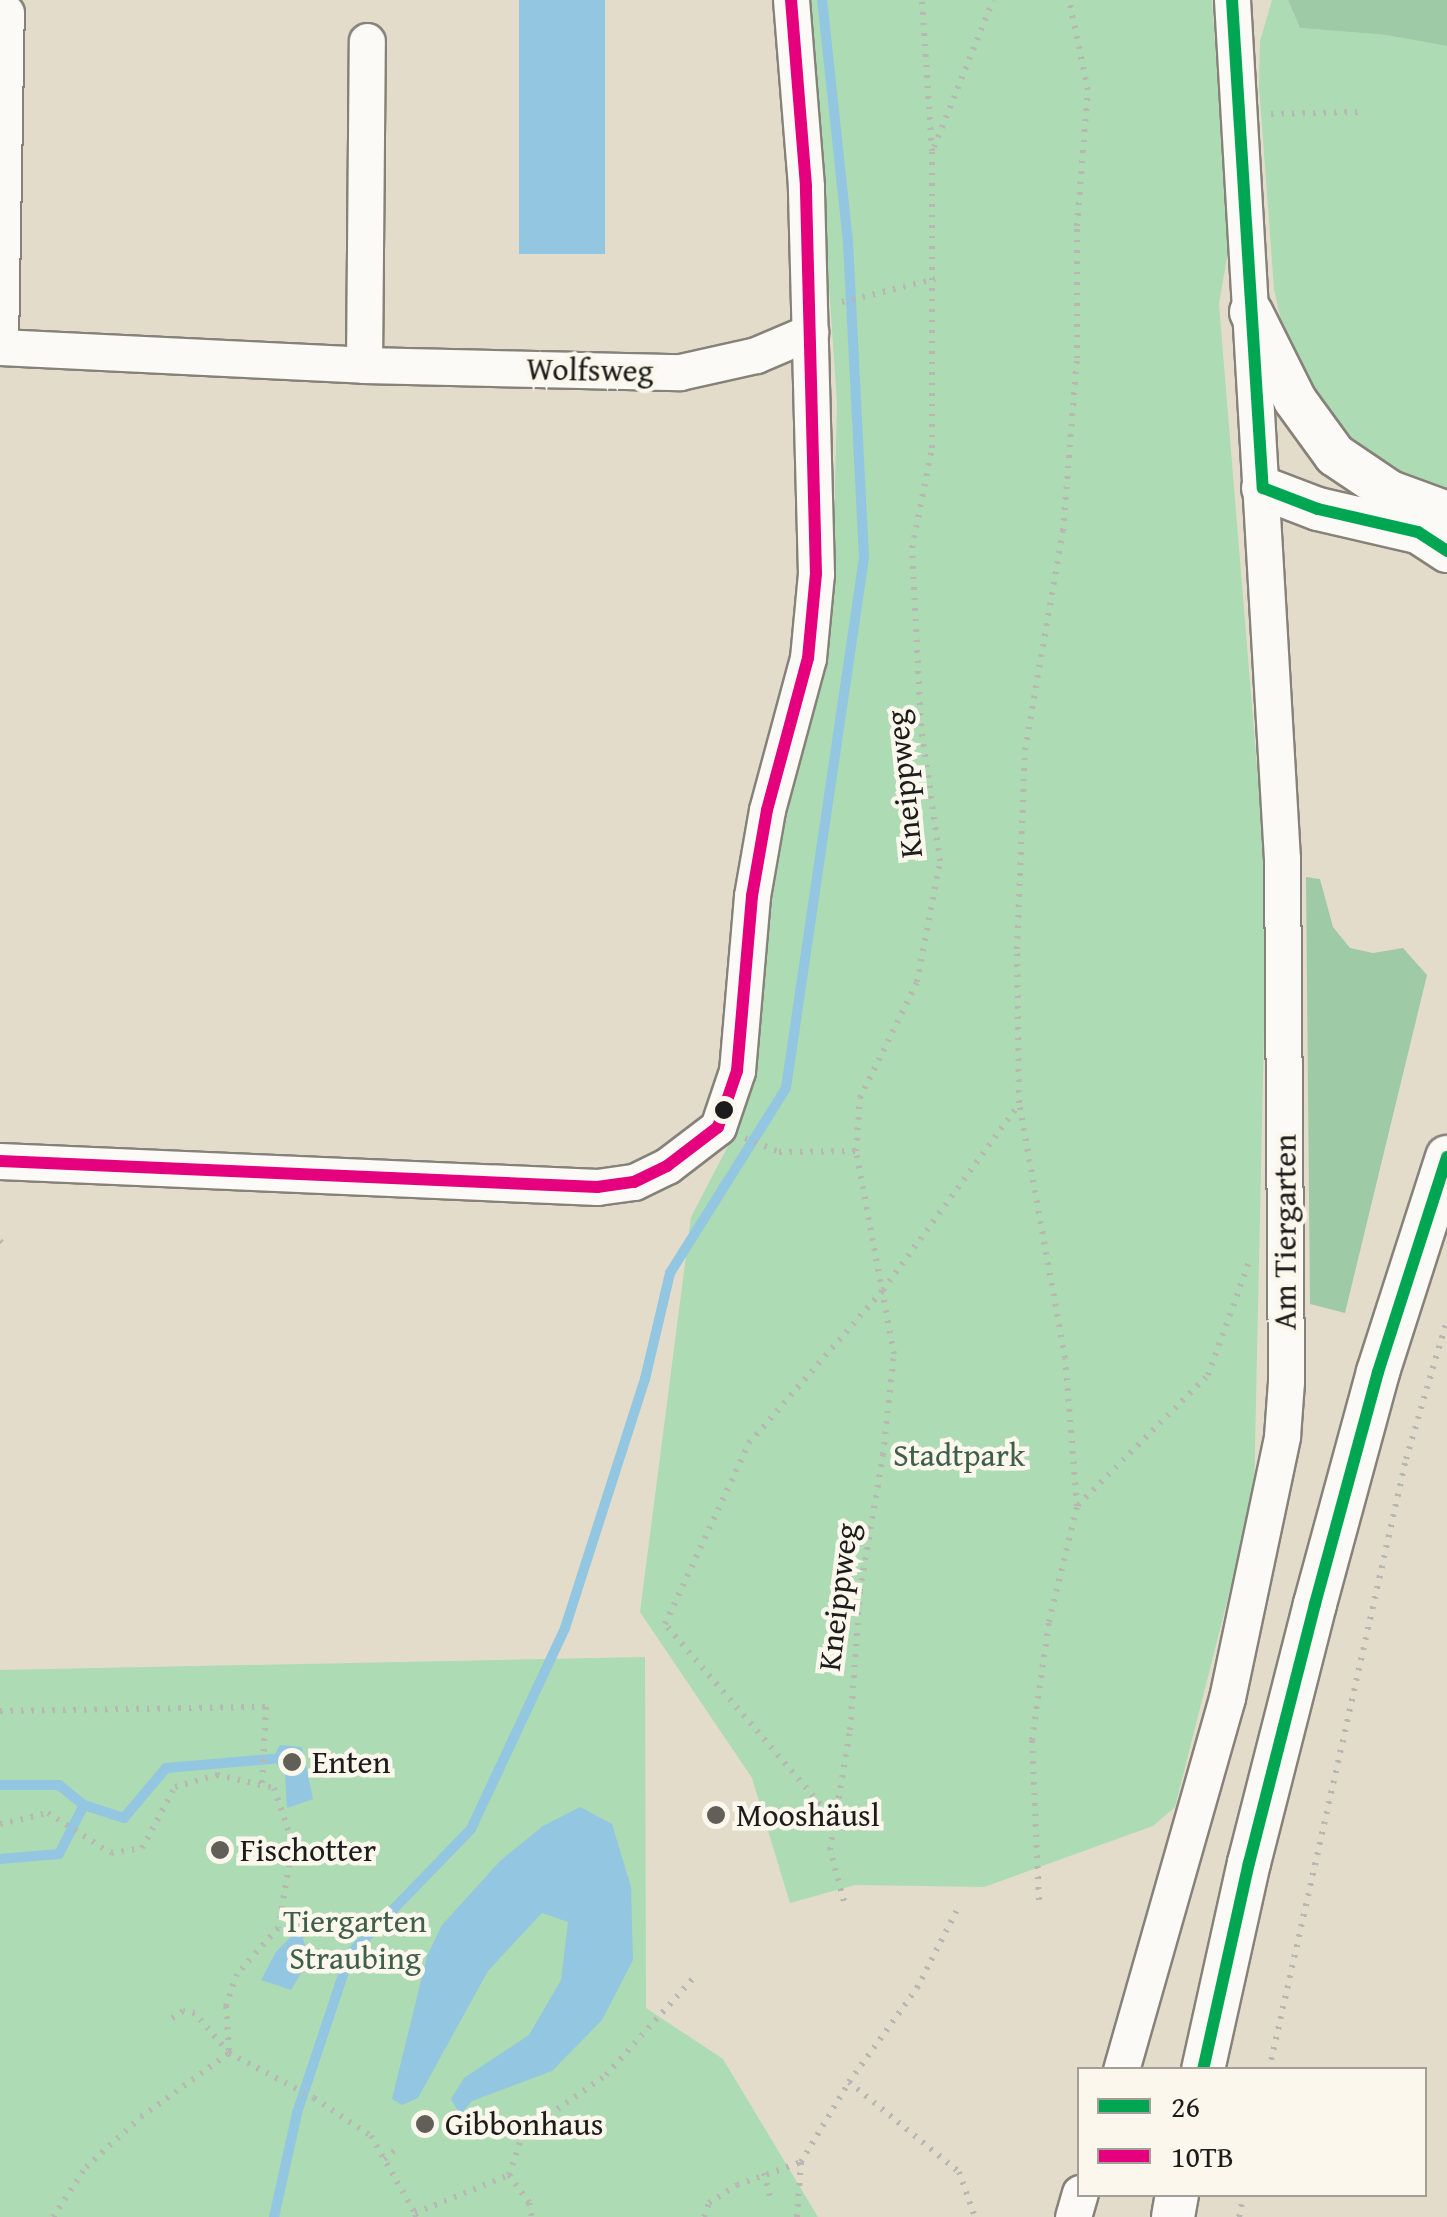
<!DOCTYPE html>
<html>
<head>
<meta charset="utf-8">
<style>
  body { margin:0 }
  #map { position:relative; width:1447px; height:2217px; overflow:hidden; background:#e3dccb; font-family:"Gentium Book Plus",serif }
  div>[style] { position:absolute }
  .green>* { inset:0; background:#addbb4 }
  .forest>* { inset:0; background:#9fcaa6 }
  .water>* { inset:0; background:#93c6e1; transform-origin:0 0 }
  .stream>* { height:10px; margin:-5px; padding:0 5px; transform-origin:5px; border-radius:5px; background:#93c6e1 }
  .path>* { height:6px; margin-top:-3px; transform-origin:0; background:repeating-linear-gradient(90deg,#b8b7b3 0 2.5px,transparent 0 10.5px) }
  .roads { filter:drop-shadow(2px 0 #86827a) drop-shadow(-2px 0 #86827a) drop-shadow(0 2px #86827a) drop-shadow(0 -2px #86827a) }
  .minor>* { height:35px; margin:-17.5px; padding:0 17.5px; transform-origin:17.5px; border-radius:17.5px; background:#fbfaf7 }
  .major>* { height:42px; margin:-21px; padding:0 21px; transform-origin:21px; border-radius:21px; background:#fbfaf7 }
  .bus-1>* { height:12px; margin:-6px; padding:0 6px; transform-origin:6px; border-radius:6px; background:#00a651 }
  .bus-2>* { height:12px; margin:-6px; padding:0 6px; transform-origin:6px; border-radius:6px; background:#e5007d }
  .dots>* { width:28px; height:28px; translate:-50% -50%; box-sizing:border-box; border:5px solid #fbf7ec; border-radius:50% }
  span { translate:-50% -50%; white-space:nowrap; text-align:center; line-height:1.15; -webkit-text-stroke:9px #fbf7ec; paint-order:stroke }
  .street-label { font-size:32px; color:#1c1c1c }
  .park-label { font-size:32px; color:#3f5f4b }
  .poi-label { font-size:32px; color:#1c1c1c }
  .left { translate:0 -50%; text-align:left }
  .legend { position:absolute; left:1077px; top:2067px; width:350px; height:130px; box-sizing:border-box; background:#fbf7ec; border:2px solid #a29f99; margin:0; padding:12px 18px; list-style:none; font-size:30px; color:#1c1c1c }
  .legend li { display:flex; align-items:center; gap:20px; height:50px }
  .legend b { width:50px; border:2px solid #a29f99 }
</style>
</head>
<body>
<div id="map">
  <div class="green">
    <i style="clip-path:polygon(802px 0,1212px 0,1229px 246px,1219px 304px,1267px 890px,1254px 1495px,1175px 1807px,1153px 1826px,984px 1887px,855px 1885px,790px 1903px,752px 1778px,640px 1612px,691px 1217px,743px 1117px,756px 1060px,768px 902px,832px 611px,837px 403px,821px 167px)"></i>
    <i style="clip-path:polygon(1272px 0,1288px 0,1300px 28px,1386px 35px,1447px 46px,1447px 494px,1425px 489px,1349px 444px,1319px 408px,1283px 330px,1274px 289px,1259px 85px,1260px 41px)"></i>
    <i style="clip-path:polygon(645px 1657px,646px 2008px,723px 2059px,818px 2217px,0 2217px,0 1670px)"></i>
  </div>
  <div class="forest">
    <i style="clip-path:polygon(1288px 0,1447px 0,1447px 46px,1386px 35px,1300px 28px)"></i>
    <i style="clip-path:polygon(1306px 877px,1320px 879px,1333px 927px,1350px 948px,1373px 953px,1403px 948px,1427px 975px,1345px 1313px,1310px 1304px)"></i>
  </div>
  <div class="water">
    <i style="left:519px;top:0;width:86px;height:254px"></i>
    <i style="clip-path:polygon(280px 1745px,302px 1747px,313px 1799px,287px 1808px,285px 1774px,272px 1759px)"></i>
    <i style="clip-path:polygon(580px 1807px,612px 1824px,631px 1887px,633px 1960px,602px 2020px,552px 2071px,472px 2101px,460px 2115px,451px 2099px,464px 2078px,529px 2035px,561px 1980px,568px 1922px,542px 1913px,488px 1971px,418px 2098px,402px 2105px,392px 2099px,427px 1956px,442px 1925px,500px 1861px,543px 1826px)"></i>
    <i style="clip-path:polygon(306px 1921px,303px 1939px,309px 1960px,291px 1990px,261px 1980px,276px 1952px)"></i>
  </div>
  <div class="stream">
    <i style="left:0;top:1785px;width:59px"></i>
    <i style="left:59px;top:1785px;width:32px;rotate:39deg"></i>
    <i style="left:84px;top:1805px;width:42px;rotate:18deg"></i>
    <i style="left:124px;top:1818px;width:65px;rotate:-50deg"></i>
    <i style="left:166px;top:1768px;width:106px;rotate:-4.9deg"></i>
    <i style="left:0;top:1859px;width:59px;rotate:-4.8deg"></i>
    <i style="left:59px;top:1854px;width:55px;rotate:-63deg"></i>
    <i style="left:274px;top:2217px;width:107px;rotate:-77.5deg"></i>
    <i style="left:297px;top:2113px;width:168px;rotate:-71.6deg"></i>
    <i style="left:350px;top:1954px;width:174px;rotate:-45.9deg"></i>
    <i style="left:471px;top:1829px;width:222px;rotate:-64.9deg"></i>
    <i style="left:565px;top:1628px;width:262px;rotate:-72.2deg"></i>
    <i style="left:645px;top:1379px;width:109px;rotate:-76.7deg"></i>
    <i style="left:670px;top:1273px;width:218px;rotate:-57.9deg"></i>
    <i style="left:786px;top:1088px;width:536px;rotate:-81.63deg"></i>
    <i style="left:864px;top:558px;width:316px;rotate:-92.9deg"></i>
    <i style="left:848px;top:242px;width:243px;rotate:-96.1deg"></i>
  </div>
  <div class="path">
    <i style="left:1271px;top:114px;width:88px;rotate:-1.3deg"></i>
    <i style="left:934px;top:147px;width:158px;rotate:-68.1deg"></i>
    <i style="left:842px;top:302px;width:96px;rotate:-13.9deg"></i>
    <i style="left:745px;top:1138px;width:37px;rotate:22deg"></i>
    <i style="left:779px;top:1152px;width:77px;rotate:-0.7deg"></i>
    <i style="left:0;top:1241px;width:4px;rotate:45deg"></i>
    <i style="left:1078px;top:1505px;width:184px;rotate:-45deg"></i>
    <i style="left:1208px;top:1375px;width:123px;rotate:-70.1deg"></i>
    <i style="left:0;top:1711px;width:266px;rotate:-0.9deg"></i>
    <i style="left:266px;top:1707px;width:76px;rotate:93deg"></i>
    <i style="left:834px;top:1820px;width:259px;rotate:-130.8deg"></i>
    <i style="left:665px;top:1624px;width:200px;rotate:-65.1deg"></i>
    <i style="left:749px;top:1443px;width:203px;rotate:-48.8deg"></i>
    <i style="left:883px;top:1290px;width:230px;rotate:-53.8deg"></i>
    <i style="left:0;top:1824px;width:49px;rotate:-12.9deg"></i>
    <i style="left:48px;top:1813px;width:75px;rotate:32.4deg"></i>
    <i style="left:111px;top:1853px;width:31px;rotate:-9deg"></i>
    <i style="left:142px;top:1848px;width:69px;rotate:-61.6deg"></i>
    <i style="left:175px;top:1787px;width:44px;rotate:-15.9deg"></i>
    <i style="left:217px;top:1775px;width:58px;rotate:12.8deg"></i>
    <i style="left:274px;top:1788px;width:59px;rotate:71.3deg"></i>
    <i style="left:293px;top:1844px;width:85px;rotate:100.1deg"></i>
    <i style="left:278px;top:1928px;width:62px;rotate:131.7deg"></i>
    <i style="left:237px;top:1974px;width:34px;rotate:109deg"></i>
    <i style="left:226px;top:2006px;width:47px;rotate:86.3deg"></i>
    <i style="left:229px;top:2053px;width:96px;rotate:27.9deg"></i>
    <i style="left:314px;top:2098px;width:69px;rotate:33.7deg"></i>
    <i style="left:371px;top:2136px;width:89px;rotate:60.3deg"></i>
    <i style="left:1039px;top:1900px;width:160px;rotate:-92.5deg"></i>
    <i style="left:1032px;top:1740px;width:119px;rotate:-81.8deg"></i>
    <i style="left:1049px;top:1622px;width:119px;rotate:-76.4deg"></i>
    <i style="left:1077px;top:1506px;width:148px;rotate:-94.6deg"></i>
    <i style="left:1065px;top:1358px;width:259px;rotate:-100.2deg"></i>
    <i style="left:1019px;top:1103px;width:154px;rotate:-90.7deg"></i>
    <i style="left:1017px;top:949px;width:199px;rotate:-87.7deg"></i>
    <i style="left:1025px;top:750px;width:222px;rotate:-80.2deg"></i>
    <i style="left:1063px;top:531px;width:174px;rotate:-85.4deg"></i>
    <i style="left:1077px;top:358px;width:132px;rotate:-90deg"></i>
    <i style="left:1077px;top:226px;width:136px;rotate:-85.4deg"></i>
    <i style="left:1088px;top:90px;width:92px;rotate:-101.9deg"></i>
    <i style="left:844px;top:1901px;width:53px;rotate:-105.4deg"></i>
    <i style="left:830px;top:1850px;width:122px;rotate:-80.5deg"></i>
    <i style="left:850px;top:1730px;width:139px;rotate:-85.9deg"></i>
    <i style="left:860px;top:1591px;width:138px;rotate:-80.4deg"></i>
    <i style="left:883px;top:1455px;width:102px;rotate:-83.8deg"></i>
    <i style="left:894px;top:1354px;width:207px;rotate:-100.6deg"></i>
    <i style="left:856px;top:1151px;width:53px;rotate:-85.7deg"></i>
    <i style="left:860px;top:1098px;width:129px;rotate:-63.8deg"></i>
    <i style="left:917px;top:982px;width:123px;rotate:-79.2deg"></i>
    <i style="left:940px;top:861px;width:136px;rotate:-98deg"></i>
    <i style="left:921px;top:726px;width:178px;rotate:-92.9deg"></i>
    <i style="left:912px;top:548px;width:102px;rotate:-78.7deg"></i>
    <i style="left:932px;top:448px;width:297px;rotate:-90deg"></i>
    <i style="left:932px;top:151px;width:151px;rotate:-93.8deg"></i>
    <i style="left:1269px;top:2070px;width:626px;rotate:-77.36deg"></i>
    <i style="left:1406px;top:1459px;width:144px;rotate:-73.5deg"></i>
    <i style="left:849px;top:2082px;width:142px;rotate:39.3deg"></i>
    <i style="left:959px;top:2172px;width:48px;rotate:70.4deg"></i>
    <i style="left:384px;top:2159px;width:14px;rotate:-39deg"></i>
    <i style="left:764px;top:2173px;width:25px;rotate:76deg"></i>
    <i style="left:509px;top:2175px;width:44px;rotate:-71.6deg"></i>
    <i style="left:523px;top:2133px;width:101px;rotate:-34.9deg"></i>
    <i style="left:606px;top:2075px;width:133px;rotate:-48deg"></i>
    <i style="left:53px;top:2217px;width:60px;rotate:-56.6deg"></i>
    <i style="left:86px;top:2167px;width:74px;rotate:-42.3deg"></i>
    <i style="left:141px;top:2117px;width:109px;rotate:-36deg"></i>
    <i style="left:229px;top:2053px;width:52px;rotate:-130.4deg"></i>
    <i style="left:195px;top:2013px;width:12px;rotate:-171deg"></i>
    <i style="left:183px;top:2011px;width:18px;rotate:146deg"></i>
    <i style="left:416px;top:2217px;width:4px;rotate:-104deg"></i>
    <i style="left:415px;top:2213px;width:101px;rotate:-22deg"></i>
    <i style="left:509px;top:2175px;width:34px;rotate:54deg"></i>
    <i style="left:529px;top:2203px;width:14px;rotate:78deg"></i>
    <i style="left:704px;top:2217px;width:15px;rotate:-70deg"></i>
    <i style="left:709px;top:2203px;width:33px;rotate:-33deg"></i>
    <i style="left:737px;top:2185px;width:68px;rotate:-19.8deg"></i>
    <i style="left:797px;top:2217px;width:55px;rotate:-85.8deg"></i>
    <i style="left:801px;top:2162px;width:93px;rotate:-59deg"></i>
    <i style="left:849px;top:2082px;width:116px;rotate:-54.1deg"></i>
    <i style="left:917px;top:1988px;width:92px;rotate:-62.9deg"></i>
    <i style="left:1239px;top:2217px;width:24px;rotate:-78deg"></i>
  </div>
  <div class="roads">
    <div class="minor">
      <i style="left:0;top:344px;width:332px;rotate:-89deg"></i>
      <i style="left:0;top:347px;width:364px;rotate:2.8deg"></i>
      <i style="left:364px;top:365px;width:316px;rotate:1.3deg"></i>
      <i style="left:680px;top:372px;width:78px;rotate:-12.6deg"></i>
      <i style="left:756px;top:355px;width:59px;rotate:-23.1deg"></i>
      <i style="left:364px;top:365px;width:324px;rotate:-89.5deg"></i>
      <i style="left:0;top:1161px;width:598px;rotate:2.49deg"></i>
      <i style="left:597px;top:1187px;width:37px;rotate:-8deg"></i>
      <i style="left:634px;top:1182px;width:37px;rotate:-26deg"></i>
      <i style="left:667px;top:1166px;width:64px;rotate:-37.4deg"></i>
      <i style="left:718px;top:1127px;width:59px;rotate:-71.3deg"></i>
      <i style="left:737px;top:1071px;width:176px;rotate:-85.1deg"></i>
      <i style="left:752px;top:896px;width:87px;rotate:-80.1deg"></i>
      <i style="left:767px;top:810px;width:157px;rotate:-74.9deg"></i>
      <i style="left:808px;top:658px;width:84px;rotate:-84.6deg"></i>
      <i style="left:816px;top:574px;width:388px;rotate:-91.5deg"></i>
      <i style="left:806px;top:186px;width:187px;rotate:-94.6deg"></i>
      <i style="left:1121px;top:2070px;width:387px;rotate:-74.1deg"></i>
      <i style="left:1227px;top:1698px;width:268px;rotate:-78.1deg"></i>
      <i style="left:1282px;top:1436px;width:55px;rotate:-85.8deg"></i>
      <i style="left:1286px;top:1381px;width:522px;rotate:-90.44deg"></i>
      <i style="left:1282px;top:859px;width:860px;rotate:-93.33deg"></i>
      <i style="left:1073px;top:2217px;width:25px;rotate:-74deg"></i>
    </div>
    <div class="major">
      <i style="left:1251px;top:312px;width:98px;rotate:63.4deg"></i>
      <i style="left:1295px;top:400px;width:68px;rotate:54deg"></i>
      <i style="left:1335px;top:455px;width:66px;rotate:33.9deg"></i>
      <i style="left:1390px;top:492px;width:61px;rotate:20.2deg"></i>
      <i style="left:1263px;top:488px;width:59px;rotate:20.9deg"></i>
      <i style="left:1318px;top:509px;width:103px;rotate:13deg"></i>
      <i style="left:1418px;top:532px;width:35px;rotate:33deg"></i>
      <i style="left:1203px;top:2070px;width:212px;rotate:-77.5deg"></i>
      <i style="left:1249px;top:1863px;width:267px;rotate:-75.7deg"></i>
      <i style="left:1315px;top:1604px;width:240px;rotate:-74.8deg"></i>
      <i style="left:1378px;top:1372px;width:226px;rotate:-72.2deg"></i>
      <i style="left:1173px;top:2217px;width:23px;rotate:-80deg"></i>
    </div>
  </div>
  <div class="bus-1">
    <i style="left:1232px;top:0;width:489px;rotate:86.4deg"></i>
    <i style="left:1263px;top:488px;width:59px;rotate:20.9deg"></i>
    <i style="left:1318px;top:509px;width:103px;rotate:13deg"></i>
    <i style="left:1418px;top:532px;width:35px;rotate:33deg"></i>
    <i style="left:1203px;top:2070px;width:212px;rotate:-77.5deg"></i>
    <i style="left:1249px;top:1863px;width:267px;rotate:-75.7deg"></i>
    <i style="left:1315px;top:1604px;width:240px;rotate:-74.8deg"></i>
    <i style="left:1378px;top:1372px;width:226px;rotate:-72.2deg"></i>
  </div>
  <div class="bus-2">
    <i style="left:0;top:1161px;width:598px;rotate:2.49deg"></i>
    <i style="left:597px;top:1187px;width:37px;rotate:-8deg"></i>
    <i style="left:634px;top:1182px;width:37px;rotate:-26deg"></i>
    <i style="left:667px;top:1166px;width:64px;rotate:-37.4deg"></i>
    <i style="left:718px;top:1127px;width:59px;rotate:-71.3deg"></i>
    <i style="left:737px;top:1071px;width:176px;rotate:-85.1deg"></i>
    <i style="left:752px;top:896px;width:87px;rotate:-80.1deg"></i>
    <i style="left:767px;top:810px;width:157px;rotate:-74.9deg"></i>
    <i style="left:808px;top:658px;width:84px;rotate:-84.6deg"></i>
    <i style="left:816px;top:574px;width:388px;rotate:-91.5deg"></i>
    <i style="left:806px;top:186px;width:187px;rotate:-94.6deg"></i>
  </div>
  <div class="dots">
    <i style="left:724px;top:1110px;background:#1c1c1c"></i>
    <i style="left:292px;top:1762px;background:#625f59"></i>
    <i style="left:716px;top:1815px;background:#625f59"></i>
    <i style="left:220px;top:1850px;background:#625f59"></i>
    <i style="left:425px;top:2124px;background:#625f59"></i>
  </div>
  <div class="street-label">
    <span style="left:590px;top:370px;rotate:1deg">Wolfsweg</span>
    <span style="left:904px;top:784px;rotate:-96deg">Kneippweg</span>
    <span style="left:1285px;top:1232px;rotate:-90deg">Am Tiergarten</span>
    <span style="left:838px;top:1597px;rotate:-83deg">Kneippweg</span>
  </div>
  <div class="park-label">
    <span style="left:959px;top:1455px">Stadtpark</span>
    <span style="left:355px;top:1940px">Tiergarten<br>Straubing</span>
  </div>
  <div class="poi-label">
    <span class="left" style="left:312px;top:1762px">Enten</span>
    <span class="left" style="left:736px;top:1815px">Mooshäusl</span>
    <span class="left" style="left:240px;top:1850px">Fischotter</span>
    <span class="left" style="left:445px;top:2124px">Gibbonhaus</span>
  </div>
  <ul class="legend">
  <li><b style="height:12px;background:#00a651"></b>26</li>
  <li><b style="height:12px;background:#e5007d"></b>10TB</li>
  </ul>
</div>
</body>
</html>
